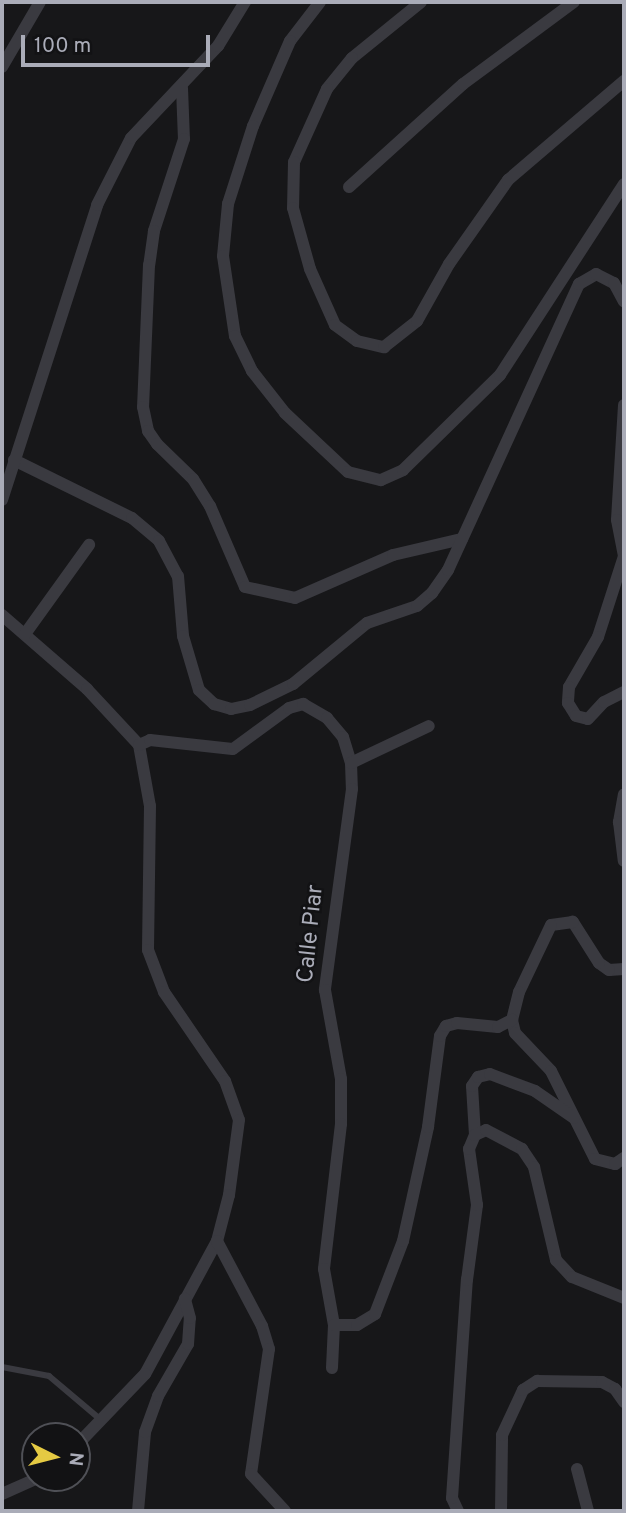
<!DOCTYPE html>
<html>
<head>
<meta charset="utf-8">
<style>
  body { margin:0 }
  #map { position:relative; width:626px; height:1513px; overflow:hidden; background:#171719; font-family:Overpass,sans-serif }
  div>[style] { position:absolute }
  .lane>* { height:6px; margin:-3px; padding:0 3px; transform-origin:3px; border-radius:3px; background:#3a3a40 }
  .street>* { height:12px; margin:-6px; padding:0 6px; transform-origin:6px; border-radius:6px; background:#3a3a40 }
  span { translate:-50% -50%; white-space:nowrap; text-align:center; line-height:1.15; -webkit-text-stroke:5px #121214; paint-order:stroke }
  .street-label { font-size:23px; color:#aaacb8 }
  .frame { position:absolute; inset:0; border:4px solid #aaacb8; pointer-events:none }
  .north { position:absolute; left:21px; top:1422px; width:70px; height:70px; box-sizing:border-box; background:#121214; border:2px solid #4f5056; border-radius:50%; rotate:96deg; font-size:19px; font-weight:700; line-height:28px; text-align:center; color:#aaacb8 }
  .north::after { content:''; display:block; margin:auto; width:24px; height:32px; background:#e5ca43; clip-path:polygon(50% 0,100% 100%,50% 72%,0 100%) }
  .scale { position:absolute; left:21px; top:35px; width:189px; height:32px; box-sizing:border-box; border:4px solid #aaacb8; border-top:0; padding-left:9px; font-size:21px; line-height:24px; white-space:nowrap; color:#aaacb8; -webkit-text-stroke:5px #121214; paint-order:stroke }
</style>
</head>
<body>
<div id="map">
  <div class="lane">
    <i style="left:2px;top:1367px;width:48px;rotate:10.8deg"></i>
    <i style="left:49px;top:1376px;width:68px;rotate:40.2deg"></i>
  </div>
  <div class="street">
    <i style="left:320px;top:2px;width:49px;rotate:127.6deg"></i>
    <i style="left:290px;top:41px;width:93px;rotate:113.5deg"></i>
    <i style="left:253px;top:126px;width:82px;rotate:107.8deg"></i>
    <i style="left:228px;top:204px;width:52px;rotate:95.5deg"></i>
    <i style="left:223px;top:256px;width:81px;rotate:81.5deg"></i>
    <i style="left:235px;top:336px;width:39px;rotate:64deg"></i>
    <i style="left:252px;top:371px;width:53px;rotate:51.8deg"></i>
    <i style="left:285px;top:413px;width:86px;rotate:43.1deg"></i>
    <i style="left:348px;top:472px;width:34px;rotate:14deg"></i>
    <i style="left:381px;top:480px;width:24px;rotate:-24deg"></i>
    <i style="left:403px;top:470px;width:136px;rotate:-44.4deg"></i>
    <i style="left:500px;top:375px;width:228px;rotate:-57deg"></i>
    <i style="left:421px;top:2px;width:89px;rotate:140.9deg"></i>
    <i style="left:352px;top:58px;width:40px;rotate:129deg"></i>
    <i style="left:327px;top:89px;width:80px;rotate:114.3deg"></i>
    <i style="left:294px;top:162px;width:46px;rotate:91.2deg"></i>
    <i style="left:293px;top:208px;width:63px;rotate:74.4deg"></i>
    <i style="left:310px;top:269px;width:61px;rotate:65.9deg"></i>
    <i style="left:335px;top:325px;width:27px;rotate:36deg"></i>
    <i style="left:357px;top:341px;width:28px;rotate:13deg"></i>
    <i style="left:384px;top:347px;width:42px;rotate:-38.2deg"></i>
    <i style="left:417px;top:321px;width:65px;rotate:-60.7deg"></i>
    <i style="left:449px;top:264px;width:103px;rotate:-54.9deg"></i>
    <i style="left:508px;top:180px;width:153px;rotate:-40.5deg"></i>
    <i style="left:2px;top:67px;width:75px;rotate:-59.7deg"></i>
    <i style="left:182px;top:88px;width:51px;rotate:87.8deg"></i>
    <i style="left:184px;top:139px;width:97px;rotate:108.1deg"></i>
    <i style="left:154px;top:231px;width:34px;rotate:98deg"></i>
    <i style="left:149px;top:265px;width:142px;rotate:92.4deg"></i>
    <i style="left:143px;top:407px;width:25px;rotate:78deg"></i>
    <i style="left:148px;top:431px;width:16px;rotate:55deg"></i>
    <i style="left:157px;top:444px;width:50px;rotate:44.2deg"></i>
    <i style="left:193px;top:479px;width:32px;rotate:58deg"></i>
    <i style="left:210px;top:506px;width:88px;rotate:66.6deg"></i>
    <i style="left:245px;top:587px;width:51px;rotate:12.4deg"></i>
    <i style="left:295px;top:598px;width:107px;rotate:-23.7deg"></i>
    <i style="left:393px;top:555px;width:71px;rotate:-13.1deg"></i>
    <i style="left:349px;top:187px;width:154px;rotate:-42.1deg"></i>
    <i style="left:463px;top:84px;width:138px;rotate:-36.5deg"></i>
    <i style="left:624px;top:405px;width:115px;rotate:93.5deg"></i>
    <i style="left:617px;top:520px;width:37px;rotate:79deg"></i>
    <i style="left:14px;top:460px;width:131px;rotate:26.2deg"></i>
    <i style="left:132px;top:518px;width:35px;rotate:40deg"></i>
    <i style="left:159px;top:541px;width:40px;rotate:62deg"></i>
    <i style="left:178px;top:576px;width:60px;rotate:85.2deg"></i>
    <i style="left:183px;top:636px;width:56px;rotate:73.5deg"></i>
    <i style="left:199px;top:690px;width:21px;rotate:43deg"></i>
    <i style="left:214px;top:704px;width:18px;rotate:16deg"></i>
    <i style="left:231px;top:709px;width:19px;rotate:-12deg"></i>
    <i style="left:250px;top:705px;width:48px;rotate:-26deg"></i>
    <i style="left:293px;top:684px;width:96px;rotate:-39.5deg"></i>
    <i style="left:367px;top:623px;width:53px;rotate:-18.8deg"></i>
    <i style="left:417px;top:606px;width:20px;rotate:-41deg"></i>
    <i style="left:432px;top:593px;width:28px;rotate:-55deg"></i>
    <i style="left:448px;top:570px;width:315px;rotate:-65.4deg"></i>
    <i style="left:579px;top:284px;width:20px;rotate:-30deg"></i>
    <i style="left:596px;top:274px;width:20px;rotate:27deg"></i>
    <i style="left:614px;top:283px;width:21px;rotate:62deg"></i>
    <i style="left:2px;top:500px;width:310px;rotate:-72.1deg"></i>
    <i style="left:97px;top:205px;width:75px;rotate:-63.1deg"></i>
    <i style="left:131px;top:138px;width:127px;rotate:-46.6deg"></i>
    <i style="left:218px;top:46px;width:52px;rotate:-58.5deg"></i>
    <i style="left:624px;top:556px;width:85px;rotate:107.8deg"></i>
    <i style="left:598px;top:637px;width:58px;rotate:120.1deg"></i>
    <i style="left:569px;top:687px;width:16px;rotate:94deg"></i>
    <i style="left:568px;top:703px;width:15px;rotate:58deg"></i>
    <i style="left:576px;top:716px;width:12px;rotate:14deg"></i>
    <i style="left:588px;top:719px;width:23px;rotate:-47deg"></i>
    <i style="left:604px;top:702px;width:22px;rotate:-27deg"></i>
    <i style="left:2px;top:615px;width:113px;rotate:41deg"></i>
    <i style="left:87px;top:689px;width:76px;rotate:47.1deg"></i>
    <i style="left:139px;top:745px;width:62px;rotate:79.8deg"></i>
    <i style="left:150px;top:806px;width:144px;rotate:90.8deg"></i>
    <i style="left:148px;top:950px;width:45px;rotate:69.1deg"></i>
    <i style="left:164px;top:992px;width:108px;rotate:55.6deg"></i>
    <i style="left:225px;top:1081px;width:41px;rotate:70.3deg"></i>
    <i style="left:239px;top:1120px;width:76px;rotate:97.6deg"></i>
    <i style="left:229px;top:1195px;width:48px;rotate:104.6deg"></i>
    <i style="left:217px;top:1241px;width:151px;rotate:118.4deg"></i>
    <i style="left:145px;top:1374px;width:98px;rotate:133.8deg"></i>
    <i style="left:25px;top:634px;width:110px;rotate:-54.3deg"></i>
    <i style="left:139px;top:745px;width:12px;rotate:-24deg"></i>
    <i style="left:150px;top:740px;width:83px;rotate:6.2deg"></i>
    <i style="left:233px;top:749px;width:69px;rotate:-36.2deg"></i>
    <i style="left:289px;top:708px;width:15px;rotate:-16deg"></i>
    <i style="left:303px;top:704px;width:28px;rotate:30deg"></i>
    <i style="left:327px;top:718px;width:25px;rotate:50deg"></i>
    <i style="left:343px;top:737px;width:27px;rotate:73deg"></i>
    <i style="left:351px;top:763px;width:26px;rotate:88deg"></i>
    <i style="left:352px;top:789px;width:203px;rotate:97.7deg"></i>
    <i style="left:325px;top:990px;width:90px;rotate:79.8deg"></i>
    <i style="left:341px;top:1079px;width:45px;rotate:90deg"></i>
    <i style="left:341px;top:1124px;width:146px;rotate:96.7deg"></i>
    <i style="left:324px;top:1269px;width:57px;rotate:79.9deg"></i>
    <i style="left:334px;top:1325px;width:43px;rotate:92.7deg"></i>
    <i style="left:351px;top:763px;width:86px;rotate:-25.4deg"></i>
    <i style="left:624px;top:819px;width:6px;rotate:149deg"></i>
    <i style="left:619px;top:822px;width:28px;rotate:-80deg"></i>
    <i style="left:619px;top:822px;width:39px;rotate:83deg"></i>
    <i style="left:624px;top:969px;width:15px;rotate:176deg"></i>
    <i style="left:609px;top:970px;width:12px;rotate:-145deg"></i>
    <i style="left:599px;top:963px;width:49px;rotate:-122.4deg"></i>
    <i style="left:573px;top:922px;width:22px;rotate:172deg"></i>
    <i style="left:551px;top:925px;width:74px;rotate:115.5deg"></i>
    <i style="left:519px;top:992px;width:29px;rotate:104deg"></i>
    <i style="left:512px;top:1020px;width:13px;rotate:77deg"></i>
    <i style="left:515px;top:1033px;width:52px;rotate:46.5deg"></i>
    <i style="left:551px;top:1071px;width:98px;rotate:63.4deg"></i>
    <i style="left:595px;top:1159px;width:21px;rotate:14deg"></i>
    <i style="left:615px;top:1164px;width:11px;rotate:-34deg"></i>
    <i style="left:475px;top:1135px;width:49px;rotate:-93.5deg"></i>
    <i style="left:472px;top:1086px;width:11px;rotate:-56deg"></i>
    <i style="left:478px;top:1077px;width:12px;rotate:-14deg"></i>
    <i style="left:490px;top:1074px;width:48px;rotate:20.7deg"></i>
    <i style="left:535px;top:1091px;width:47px;rotate:34.7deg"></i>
    <i style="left:217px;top:1241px;width:96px;rotate:62.1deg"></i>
    <i style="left:262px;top:1326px;width:24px;rotate:73deg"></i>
    <i style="left:269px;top:1349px;width:126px;rotate:98.2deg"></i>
    <i style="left:251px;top:1474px;width:50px;rotate:47.4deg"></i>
    <i style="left:334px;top:1325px;width:23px"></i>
    <i style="left:357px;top:1325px;width:21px;rotate:-31deg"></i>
    <i style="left:375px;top:1314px;width:78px;rotate:-69deg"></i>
    <i style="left:403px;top:1241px;width:117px;rotate:-77.6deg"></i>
    <i style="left:428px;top:1127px;width:92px;rotate:-82.5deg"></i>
    <i style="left:440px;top:1036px;width:12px;rotate:-59deg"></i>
    <i style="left:446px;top:1026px;width:11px;rotate:-15deg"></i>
    <i style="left:457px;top:1023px;width:41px;rotate:5.6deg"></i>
    <i style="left:498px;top:1027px;width:16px;rotate:-27deg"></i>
    <i style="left:577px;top:1469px;width:43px;rotate:75.3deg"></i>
    <i style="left:2px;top:1494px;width:39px;rotate:-24deg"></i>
    <i style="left:138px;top:1511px;width:79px;rotate:-84.9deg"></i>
    <i style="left:145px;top:1432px;width:38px;rotate:-70deg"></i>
    <i style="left:158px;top:1396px;width:60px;rotate:-60deg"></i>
    <i style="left:188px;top:1344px;width:26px;rotate:-86deg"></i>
    <i style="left:190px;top:1318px;width:20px;rotate:-105deg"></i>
    <i style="left:458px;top:1511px;width:14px;rotate:-115deg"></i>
    <i style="left:452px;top:1498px;width:219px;rotate:-86.1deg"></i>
    <i style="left:467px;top:1280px;width:76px;rotate:-82.4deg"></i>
    <i style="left:477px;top:1205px;width:57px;rotate:-98.1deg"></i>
    <i style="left:469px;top:1149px;width:15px;rotate:-67deg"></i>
    <i style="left:475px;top:1135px;width:12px;rotate:-24deg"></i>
    <i style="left:486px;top:1130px;width:41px;rotate:27.8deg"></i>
    <i style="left:522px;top:1149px;width:22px;rotate:56deg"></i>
    <i style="left:534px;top:1167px;width:96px;rotate:76.7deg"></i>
    <i style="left:556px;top:1260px;width:23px;rotate:47deg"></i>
    <i style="left:572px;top:1277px;width:56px;rotate:22deg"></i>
    <i style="left:501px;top:1511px;width:76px;rotate:-89.2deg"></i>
    <i style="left:502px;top:1435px;width:50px;rotate:-65deg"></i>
    <i style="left:523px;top:1390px;width:17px;rotate:-33deg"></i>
    <i style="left:537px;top:1381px;width:65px;rotate:0.9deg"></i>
    <i style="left:602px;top:1382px;width:15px;rotate:28deg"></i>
    <i style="left:615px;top:1389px;width:16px;rotate:55deg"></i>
  </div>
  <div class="street-label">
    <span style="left:312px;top:934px;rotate:-84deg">Calle Piar</span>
  </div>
  <div class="frame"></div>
  <div class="north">N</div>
  <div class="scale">100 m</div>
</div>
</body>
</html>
